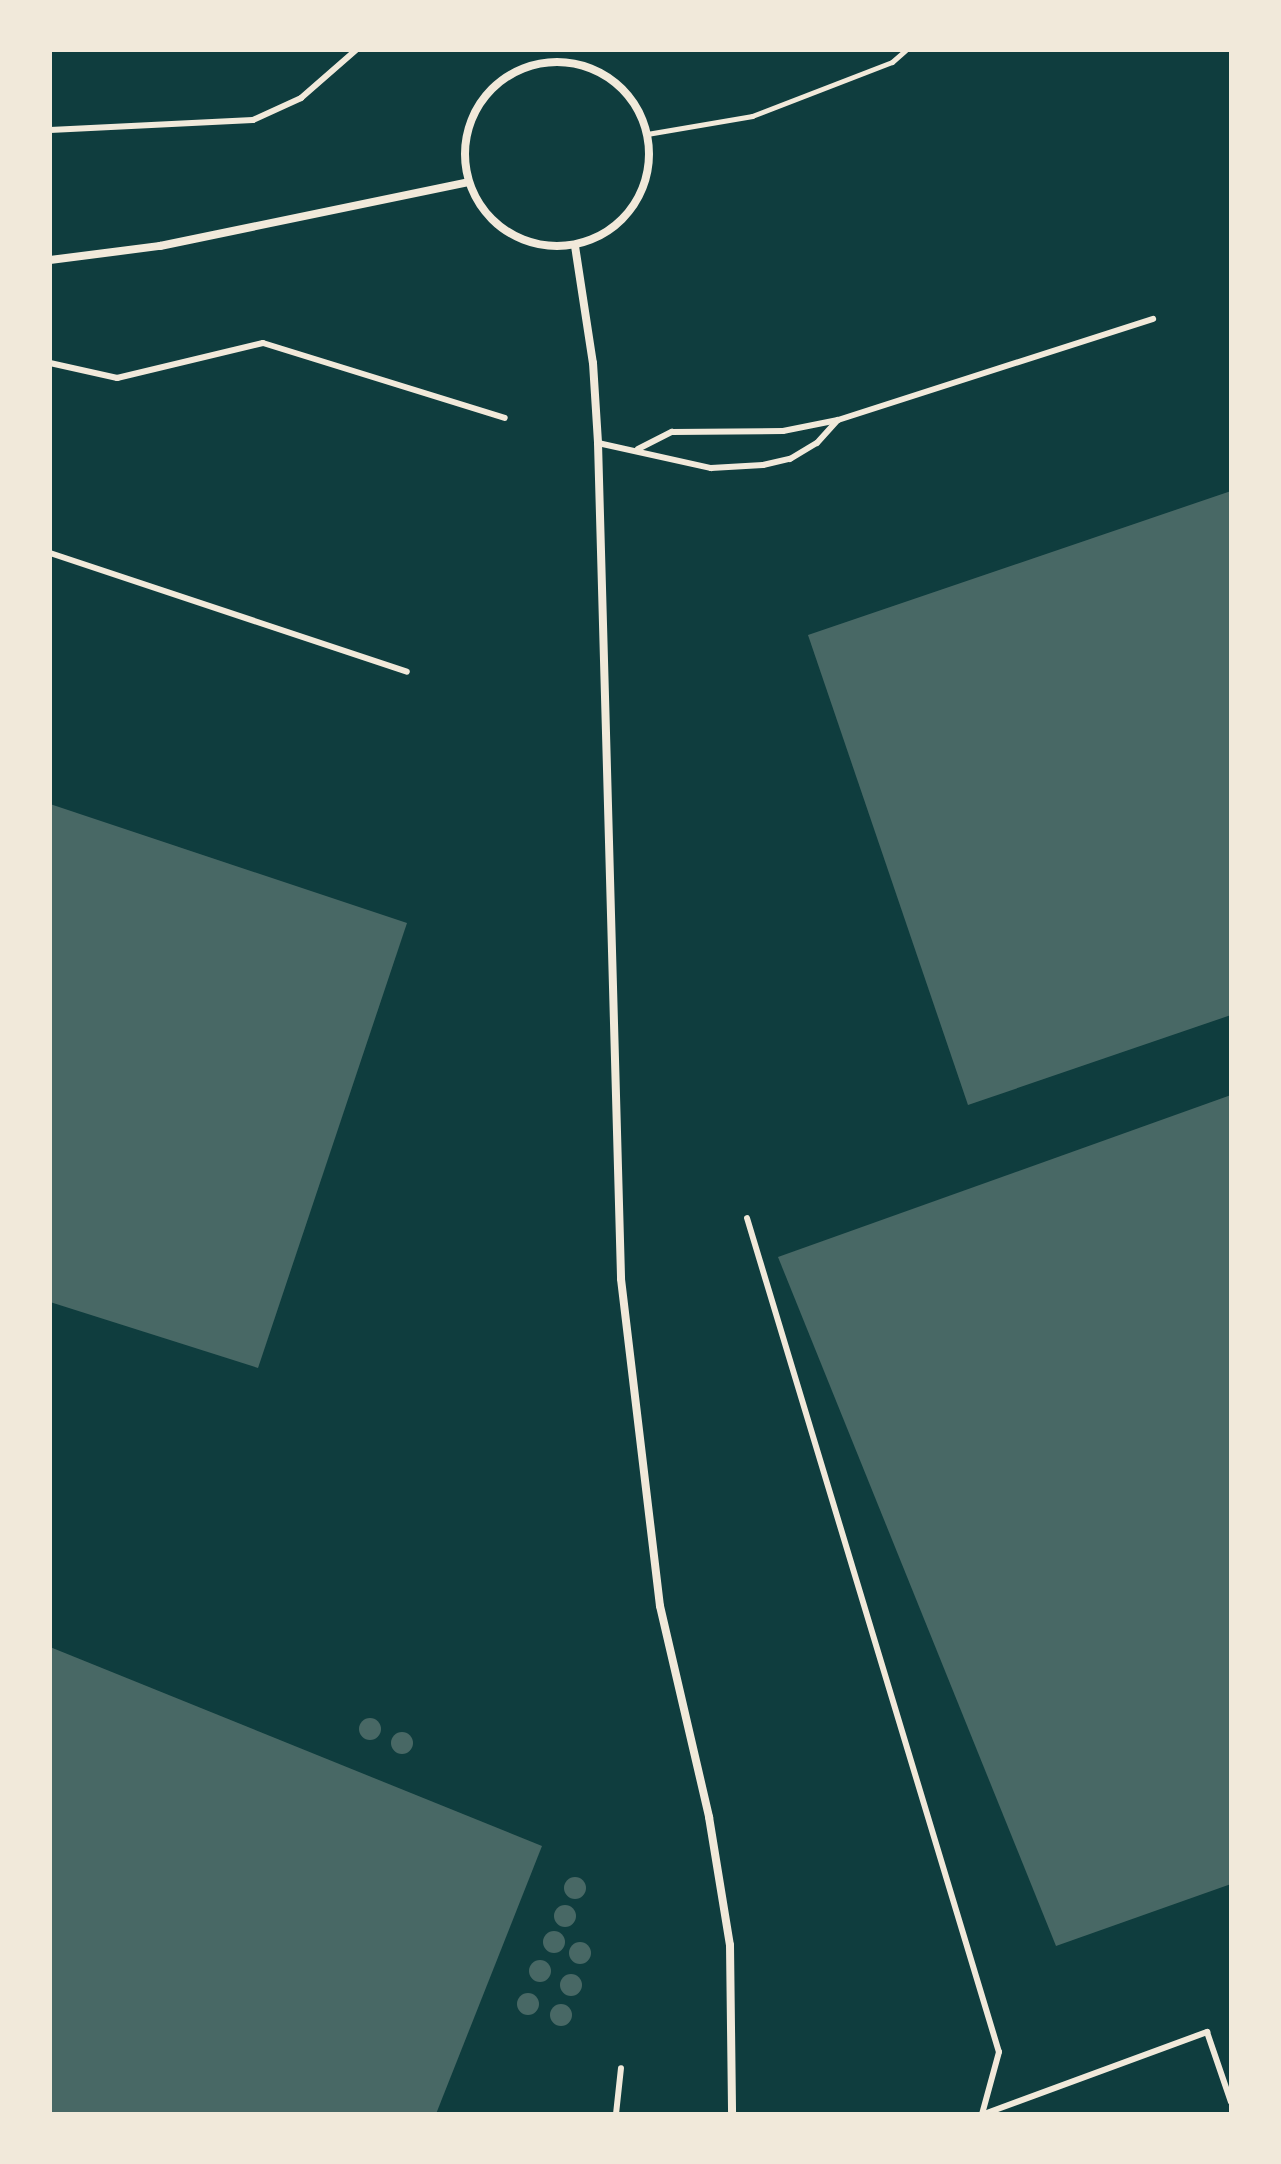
<!DOCTYPE html>
<html>
<head>
<meta charset="utf-8">
<style>
  body { margin:0 }
  #map { position:relative; width:1281px; height:2164px; overflow:hidden; background:#0f3d3e; font-family:Quicksand,sans-serif }
  div>[style] { position:absolute }
  .building>* { inset:0; background:#486865 }
  .round { border-radius:50% }
  .path>* { height:5px; margin:-2.5px; padding:0 2.5px; transform-origin:2.5px; border-radius:2.5px; background:#f1e9da }
  .service>* { height:6px; margin:-3px; padding:0 3px; transform-origin:3px; border-radius:3px; background:#f1e9da }
  .minor>* { height:8px; margin:-4px; padding:0 4px; transform-origin:4px; border-radius:4px; background:#f1e9da }
  .minor>.ring { margin:-4px; padding:0; box-sizing:content-box; background:none; border:8px solid #f1e9da; border-radius:50% }
  span { translate:-50% -50%; white-space:nowrap; text-align:center; line-height:1.15; -webkit-text-stroke:8px #f1e9da; paint-order:stroke }
  .frame { position:absolute; inset:0; border:52px solid #f1e9da; pointer-events:none }
</style>
</head>
<body>
<div id="map">
  <div class="building">
    <i style="clip-path:polygon(1231px 491px,1231px 1015px,968px 1105px,808px 635px)"></i>
    <i style="clip-path:polygon(50px 804px,407px 923px,258px 1368px,50px 1302px)"></i>
    <i style="clip-path:polygon(1231px 1095px,1231px 1884px,1056px 1946px,778px 1257px)"></i>
    <i style="clip-path:polygon(50px 1647px,542px 1846px,436px 2114px,50px 2114px)"></i>
    <i class="round" style="left:359px;top:1718px;width:22px;height:22px"></i>
    <i class="round" style="left:391px;top:1732px;width:22px;height:22px"></i>
    <i class="round" style="left:564px;top:1877px;width:22px;height:22px"></i>
    <i class="round" style="left:554px;top:1905px;width:22px;height:22px"></i>
    <i class="round" style="left:543px;top:1931px;width:22px;height:22px"></i>
    <i class="round" style="left:569px;top:1942px;width:22px;height:22px"></i>
    <i class="round" style="left:529px;top:1960px;width:22px;height:22px"></i>
    <i class="round" style="left:560px;top:1974px;width:22px;height:22px"></i>
    <i class="round" style="left:517px;top:1993px;width:22px;height:22px"></i>
    <i class="round" style="left:550px;top:2004px;width:22px;height:22px"></i>
  </div>
  <div class="path">
    <i style="left:647px;top:134px;width:107px;rotate:-9.7deg"></i>
    <i style="left:752px;top:116px;width:150px;rotate:-21.1deg"></i>
    <i style="left:892px;top:62px;width:18px;rotate:-41deg"></i>
  </div>
  <div class="service">
    <i style="left:50px;top:130px;width:203px;rotate:-2.8deg"></i>
    <i style="left:253px;top:120px;width:53px;rotate:-24.6deg"></i>
    <i style="left:301px;top:98px;width:73px;rotate:-41.1deg"></i>
    <i style="left:50px;top:363px;width:69px;rotate:12.6deg"></i>
    <i style="left:117px;top:378px;width:150px;rotate:-13.5deg"></i>
    <i style="left:263px;top:343px;width:253px;rotate:17.2deg"></i>
    <i style="left:598px;top:443px;width:116px;rotate:12.5deg"></i>
    <i style="left:711px;top:468px;width:52px;rotate:-3.3deg"></i>
    <i style="left:763px;top:465px;width:28px;rotate:-13deg"></i>
    <i style="left:790px;top:459px;width:31px;rotate:-31deg"></i>
    <i style="left:817px;top:443px;width:31px;rotate:-48deg"></i>
    <i style="left:638px;top:449px;width:38px;rotate:-27deg"></i>
    <i style="left:672px;top:432px;width:111px;rotate:-0.5deg"></i>
    <i style="left:783px;top:431px;width:56px;rotate:-11.3deg"></i>
    <i style="left:838px;top:420px;width:331px;rotate:-17.8deg"></i>
    <i style="left:50px;top:553px;width:376px;rotate:18.4deg"></i>
    <i style="left:747px;top:1218px;width:871px;rotate:73.19deg"></i>
    <i style="left:999px;top:2052px;width:64px;rotate:105.3deg"></i>
    <i style="left:616px;top:2114px;width:46px;rotate:-83.8deg"></i>
    <i style="left:984px;top:2114px;width:238px;rotate:-20.2deg"></i>
    <i style="left:1207px;top:2032px;width:74px;rotate:71.1deg"></i>
  </div>
  <div class="minor">
    <i class="ring" style="left:465px;top:62px;width:176px;height:176px"></i>
    <i style="left:575px;top:246px;width:118px;rotate:81.3deg"></i>
    <i style="left:593px;top:363px;width:80px;rotate:86.4deg"></i>
    <i style="left:598px;top:443px;width:836px;rotate:88.42deg"></i>
    <i style="left:621px;top:1279px;width:329px;rotate:83.2deg"></i>
    <i style="left:660px;top:1606px;width:217px;rotate:76.9deg"></i>
    <i style="left:709px;top:1817px;width:130px;rotate:80.7deg"></i>
    <i style="left:730px;top:1945px;width:169px;rotate:89.3deg"></i>
    <i style="left:50px;top:260px;width:111px;rotate:-7.3deg"></i>
    <i style="left:160px;top:246px;width:315px;rotate:-11.7deg"></i>
  </div>
  <div class="frame"></div>
</div>
</body>
</html>
